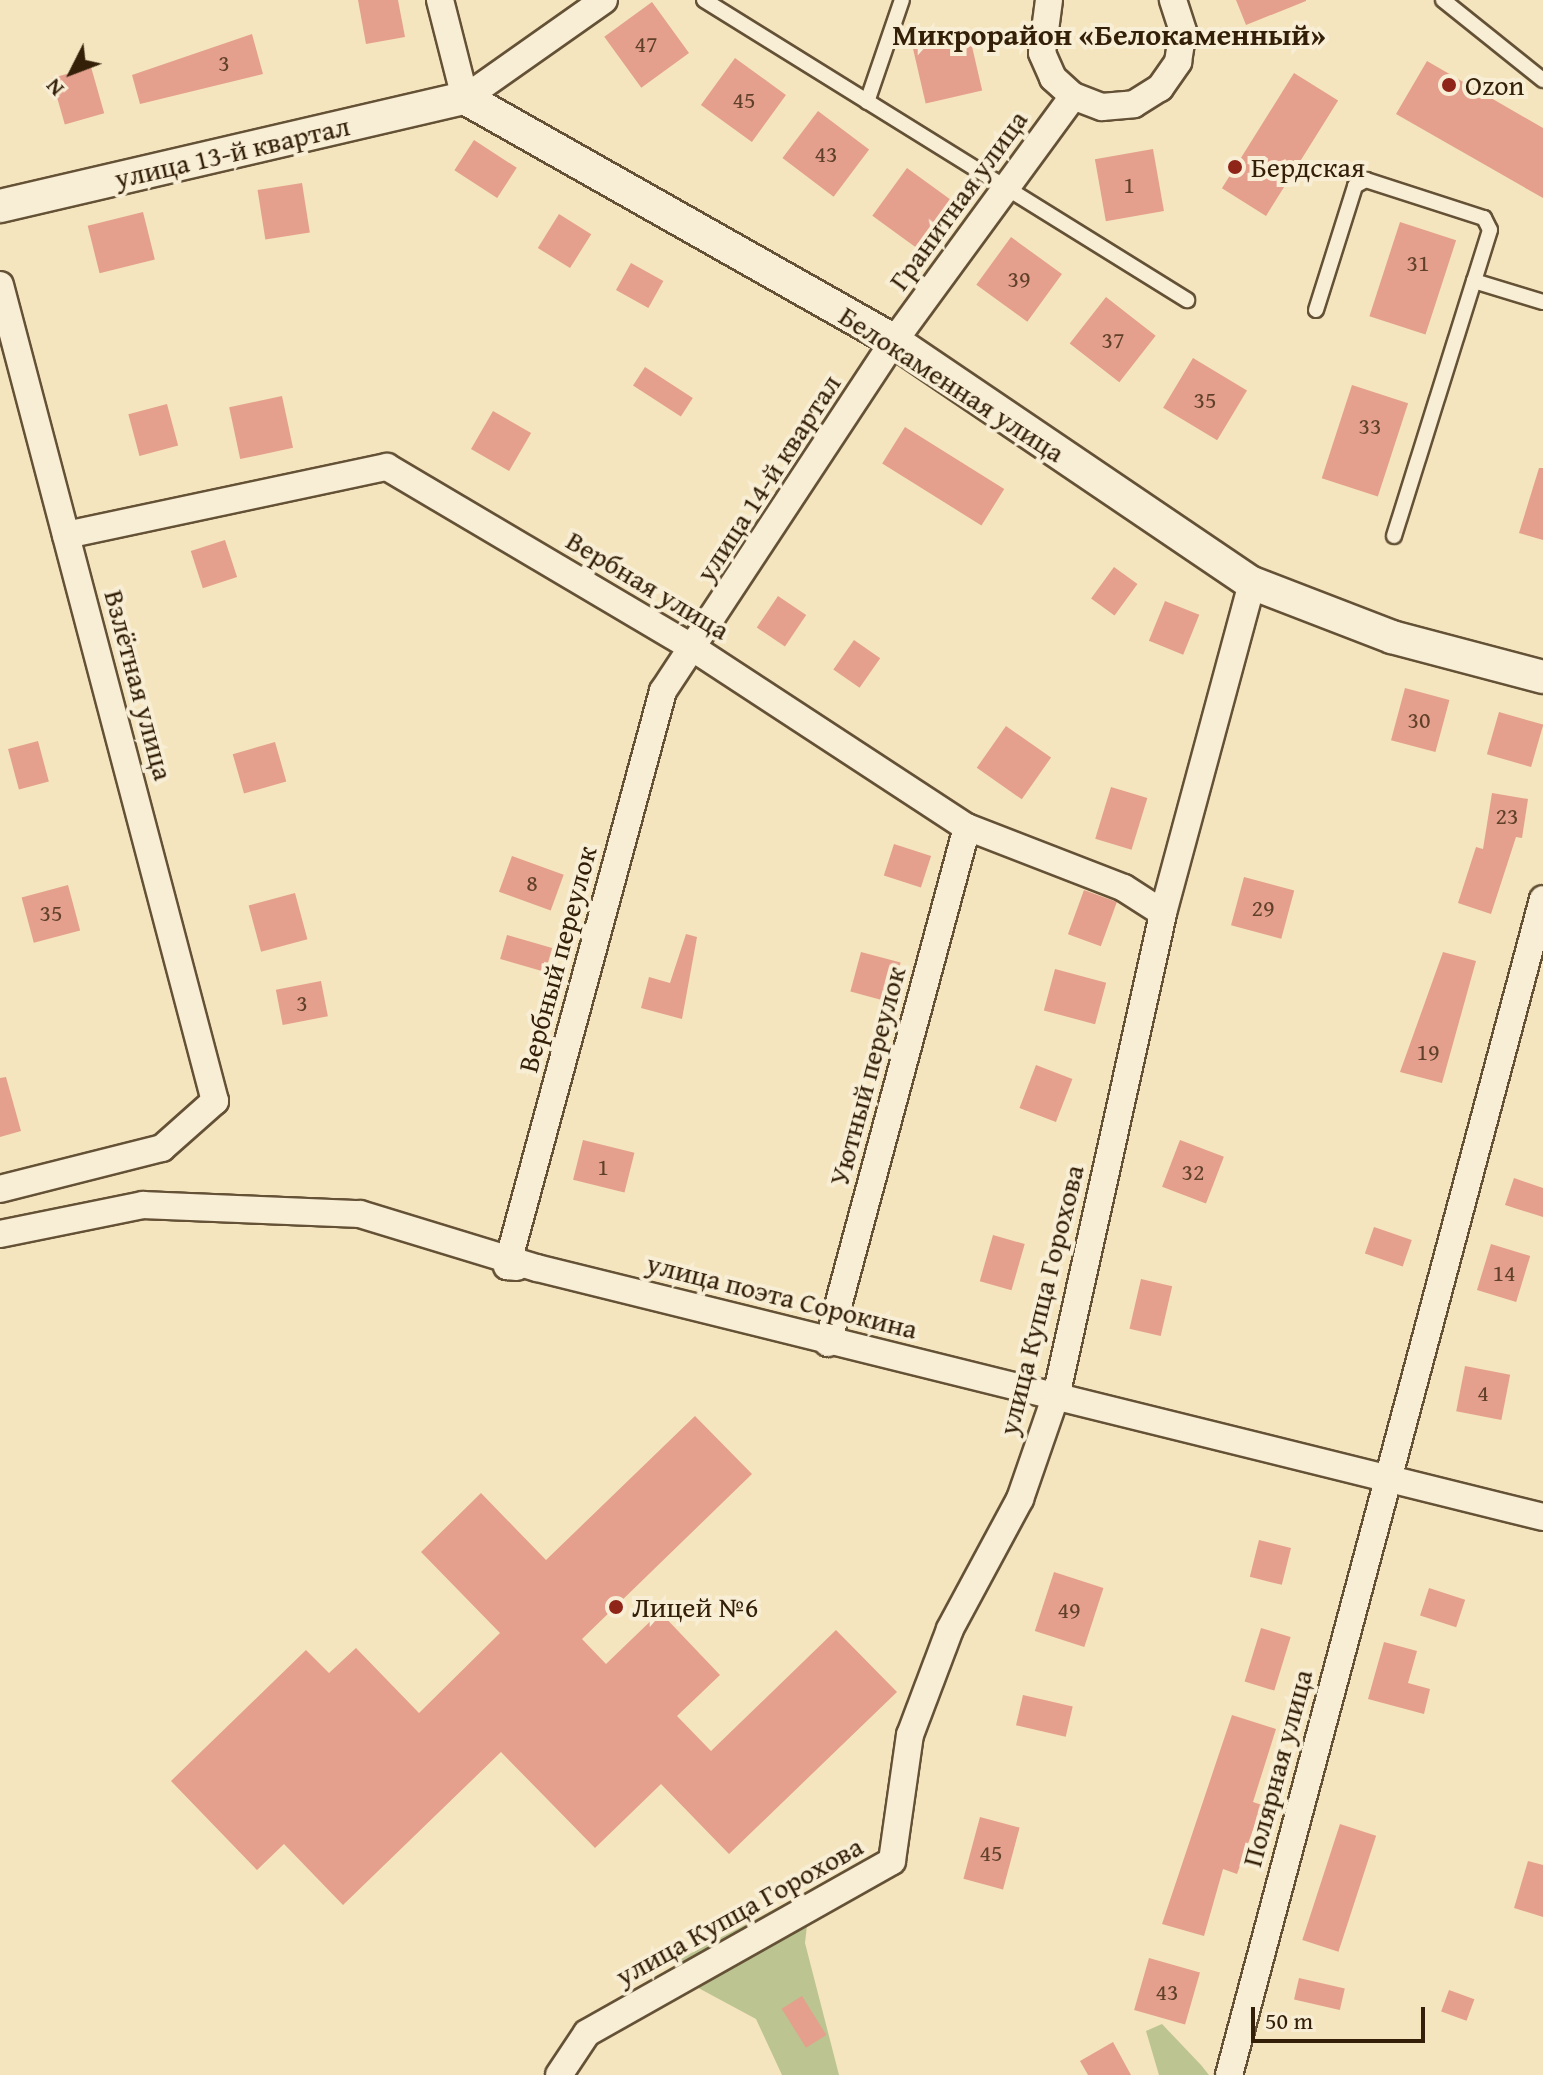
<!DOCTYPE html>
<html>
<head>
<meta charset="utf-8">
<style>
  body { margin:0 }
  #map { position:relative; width:1543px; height:2075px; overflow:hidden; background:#f4e5be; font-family:"Gentium Book Plus",serif }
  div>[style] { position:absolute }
  .green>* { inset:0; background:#bcc491 }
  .building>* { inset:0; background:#e4a08c; transform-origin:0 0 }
  .roads { filter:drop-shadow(2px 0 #645136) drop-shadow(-2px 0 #645136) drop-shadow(0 2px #645136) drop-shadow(0 -2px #645136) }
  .service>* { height:14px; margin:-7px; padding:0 7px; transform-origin:7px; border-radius:7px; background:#f8eed5 }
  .minor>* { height:26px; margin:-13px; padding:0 13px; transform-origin:13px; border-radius:13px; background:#f8eed5 }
  .tertiary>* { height:32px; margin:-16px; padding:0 16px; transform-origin:16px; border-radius:16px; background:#f8eed5 }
  .dots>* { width:22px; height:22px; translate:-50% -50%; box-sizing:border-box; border:4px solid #f8eed5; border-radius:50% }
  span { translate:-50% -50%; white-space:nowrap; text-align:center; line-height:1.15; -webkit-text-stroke:8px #f8eed5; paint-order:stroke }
  .number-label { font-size:24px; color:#60402a }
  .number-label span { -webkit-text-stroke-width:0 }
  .poi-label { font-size:28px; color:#342009 }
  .left { translate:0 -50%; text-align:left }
  .street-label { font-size:28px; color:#342009 }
  .neighbourhood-label { font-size:30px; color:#342009; font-weight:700 }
  .north { position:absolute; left:32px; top:32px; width:80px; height:80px; -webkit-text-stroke:6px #f8eed5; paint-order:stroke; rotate:228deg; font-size:22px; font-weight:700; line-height:32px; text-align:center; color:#342009 }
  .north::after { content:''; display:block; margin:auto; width:28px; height:36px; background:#342009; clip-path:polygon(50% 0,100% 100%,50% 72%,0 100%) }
  .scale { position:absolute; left:1251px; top:2007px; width:174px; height:36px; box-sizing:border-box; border:4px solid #342009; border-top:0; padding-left:10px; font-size:24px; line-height:28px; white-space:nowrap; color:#342009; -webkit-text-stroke:6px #f8eed5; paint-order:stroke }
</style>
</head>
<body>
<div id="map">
  <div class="green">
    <i style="clip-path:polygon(811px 1890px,805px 1943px,839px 2075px,782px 2075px,756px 2019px,691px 1984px,680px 1959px)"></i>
    <i style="clip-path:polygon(1162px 2024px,1201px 2065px,1209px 2075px,1159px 2075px,1146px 2031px)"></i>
  </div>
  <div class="building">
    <i style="clip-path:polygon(358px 0,398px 0,405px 37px,366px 44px)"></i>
    <i style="clip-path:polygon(1236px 0,1306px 0,1306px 1px,1246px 25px)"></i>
    <i style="left:652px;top:2px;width:63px;height:59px;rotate:54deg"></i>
    <i style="left:968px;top:29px;width:63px;height:58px;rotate:77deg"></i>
    <i style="clip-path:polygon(252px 34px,263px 74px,140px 104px,132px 75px)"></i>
    <i style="left:735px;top:58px;width:63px;height:58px;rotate:36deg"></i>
    <i style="clip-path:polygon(1427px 61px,1543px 128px,1543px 198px,1396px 114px)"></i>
    <i style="left:91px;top:67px;width:48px;height:41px;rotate:74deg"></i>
    <i style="left:1294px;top:73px;width:52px;height:136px;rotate:32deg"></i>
    <i style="left:818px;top:111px;width:64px;height:59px;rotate:37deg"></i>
    <i style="left:474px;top:140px;width:51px;height:36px;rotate:33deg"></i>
    <i style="left:1153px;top:149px;width:63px;height:59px;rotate:80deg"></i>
    <i style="left:907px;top:168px;width:63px;height:59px;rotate:36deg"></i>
    <i style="left:302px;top:183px;width:50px;height:45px;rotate:81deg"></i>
    <i style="left:143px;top:212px;width:49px;height:57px;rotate:76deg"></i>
    <i style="left:559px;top:214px;width:38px;height:40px;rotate:32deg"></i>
    <i style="left:1400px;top:222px;width:59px;height:99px;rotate:18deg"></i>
    <i style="left:1011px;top:237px;width:63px;height:59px;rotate:36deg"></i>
    <i style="left:631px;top:263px;width:37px;height:31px;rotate:29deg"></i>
    <i style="left:1106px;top:297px;width:63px;height:59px;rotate:38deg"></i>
    <i style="left:1193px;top:358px;width:63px;height:58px;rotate:31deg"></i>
    <i style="left:645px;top:367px;width:57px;height:22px;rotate:33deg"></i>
    <i style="left:1352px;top:385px;width:59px;height:98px;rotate:18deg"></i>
    <i style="left:282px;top:396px;width:53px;height:54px;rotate:78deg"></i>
    <i style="left:167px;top:404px;width:43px;height:40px;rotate:75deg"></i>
    <i style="left:493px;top:411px;width:44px;height:44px;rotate:30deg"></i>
    <i style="left:905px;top:427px;width:117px;height:43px;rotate:32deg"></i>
    <i style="clip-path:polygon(1539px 468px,1543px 468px,1543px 540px,1519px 533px)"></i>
    <i style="left:225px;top:540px;width:39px;height:36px;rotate:72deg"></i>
    <i style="left:1114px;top:567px;width:29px;height:39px;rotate:36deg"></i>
    <i style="left:778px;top:596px;width:34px;height:38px;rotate:34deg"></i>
    <i style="left:1165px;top:601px;width:37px;height:43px;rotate:22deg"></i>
    <i style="left:854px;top:640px;width:32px;height:36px;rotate:35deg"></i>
    <i style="left:1405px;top:688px;width:46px;height:54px;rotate:15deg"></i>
    <i style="left:1499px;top:712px;width:46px;height:44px;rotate:16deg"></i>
    <i style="left:1006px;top:726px;width:55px;height:51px;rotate:35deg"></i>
    <i style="left:38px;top:741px;width:42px;height:31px;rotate:75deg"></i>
    <i style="left:275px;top:742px;width:41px;height:44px;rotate:74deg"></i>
    <i style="left:1111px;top:787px;width:38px;height:54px;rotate:17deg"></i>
    <i style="clip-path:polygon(1492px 793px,1528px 799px,1522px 838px,1516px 837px,1491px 914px,1458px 903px,1476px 847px,1483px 849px)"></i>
    <i style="left:894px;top:844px;width:39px;height:33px;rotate:18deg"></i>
    <i style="left:512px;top:856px;width:55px;height:38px;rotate:20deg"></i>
    <i style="left:1244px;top:877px;width:52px;height:50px;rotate:15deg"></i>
    <i style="left:68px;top:885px;width:47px;height:48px;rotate:75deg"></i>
    <i style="left:1084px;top:890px;width:35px;height:47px;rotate:20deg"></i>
    <i style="left:295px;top:893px;width:48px;height:48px;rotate:75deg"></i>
    <i style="clip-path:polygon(686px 934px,697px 937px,682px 1019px,641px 1008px,649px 977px,670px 983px)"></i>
    <i style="left:507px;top:935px;width:47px;height:25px;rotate:16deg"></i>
    <i style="left:861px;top:952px;width:41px;height:41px;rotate:15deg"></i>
    <i style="clip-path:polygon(1443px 952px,1476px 961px,1442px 1083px,1400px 1072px)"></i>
    <i style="left:1055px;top:969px;width:53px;height:43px;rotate:15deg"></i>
    <i style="left:321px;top:981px;width:36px;height:46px;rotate:79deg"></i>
    <i style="left:1036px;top:1065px;width:39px;height:46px;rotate:21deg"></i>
    <i style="clip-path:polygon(6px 1077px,21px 1131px,0 1137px,0 1078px)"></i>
    <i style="left:583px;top:1140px;width:53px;height:41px;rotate:14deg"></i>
    <i style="left:1180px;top:1140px;width:47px;height:50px;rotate:21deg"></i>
    <i style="clip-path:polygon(1514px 1178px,1543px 1188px,1543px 1217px,1505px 1205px)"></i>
    <i style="left:1374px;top:1227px;width:40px;height:28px;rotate:19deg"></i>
    <i style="left:993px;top:1235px;width:33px;height:48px;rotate:16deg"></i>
    <i style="left:1491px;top:1244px;width:41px;height:48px;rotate:17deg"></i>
    <i style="left:1141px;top:1279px;width:32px;height:51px;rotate:13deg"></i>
    <i style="left:1465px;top:1366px;width:46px;height:46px;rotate:11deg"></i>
    <i style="clip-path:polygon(695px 1416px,752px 1474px,582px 1639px,606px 1664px,660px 1612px,720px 1675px,677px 1716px,711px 1751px,836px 1630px,897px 1692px,729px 1854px,661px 1784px,595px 1848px,501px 1752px,343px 1905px,284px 1844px,257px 1870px,171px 1781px,306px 1650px,329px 1673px,356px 1648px,419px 1713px,500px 1633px,421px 1552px,481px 1493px,546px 1560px)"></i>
    <i style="left:1259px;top:1540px;width:33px;height:38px;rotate:14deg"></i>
    <i style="left:1054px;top:1572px;width:52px;height:62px;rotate:18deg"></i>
    <i style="left:1429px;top:1588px;width:38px;height:29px;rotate:18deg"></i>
    <i style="left:1261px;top:1628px;width:31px;height:56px;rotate:17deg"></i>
    <i style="clip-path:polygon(1384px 1642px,1417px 1651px,1408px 1683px,1430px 1689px,1424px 1714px,1368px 1699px)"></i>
    <i style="left:1023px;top:1695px;width:51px;height:31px;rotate:13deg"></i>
    <i style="clip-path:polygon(1232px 1715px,1276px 1729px,1253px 1802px,1262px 1805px,1237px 1874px,1223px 1869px,1204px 1936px,1162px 1924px)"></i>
    <i style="left:980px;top:1817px;width:41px;height:64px;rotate:15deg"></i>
    <i style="left:1340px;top:1824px;width:38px;height:122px;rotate:18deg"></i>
    <i style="clip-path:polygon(1528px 1861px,1543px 1865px,1543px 1917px,1514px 1908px)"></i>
    <i style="left:1149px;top:1958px;width:53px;height:54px;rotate:16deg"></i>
    <i style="left:1299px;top:1978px;width:47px;height:22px;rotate:13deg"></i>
    <i style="left:1449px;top:1990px;width:27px;height:23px;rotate:20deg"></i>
    <i style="left:802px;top:1996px;width:46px;height:24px;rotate:58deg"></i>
    <i style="clip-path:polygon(1113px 2042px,1131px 2075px,1088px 2075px,1080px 2061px)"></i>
  </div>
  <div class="roads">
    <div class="service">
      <i style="left:704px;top:0;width:569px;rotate:31.85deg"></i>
      <i style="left:1443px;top:0;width:128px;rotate:38.7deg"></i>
      <i style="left:867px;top:102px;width:108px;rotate:-71.1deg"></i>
      <i style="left:1316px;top:310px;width:130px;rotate:-72.5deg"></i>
      <i style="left:1355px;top:186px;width:13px;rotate:-29deg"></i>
      <i style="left:1366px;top:180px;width:124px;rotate:17.9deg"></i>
      <i style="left:1484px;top:218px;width:13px;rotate:63deg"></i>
      <i style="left:1490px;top:230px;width:53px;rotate:107.4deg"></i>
      <i style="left:1474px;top:281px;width:72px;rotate:16.9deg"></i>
      <i style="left:1394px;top:536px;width:267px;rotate:-72.6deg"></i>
    </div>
    <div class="minor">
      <i style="left:440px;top:0;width:101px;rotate:75.7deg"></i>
      <i style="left:465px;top:98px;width:170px;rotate:-35.2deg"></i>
      <i style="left:1049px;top:0;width:53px;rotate:97.5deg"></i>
      <i style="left:1042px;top:53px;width:27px;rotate:66deg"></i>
      <i style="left:1053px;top:78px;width:27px;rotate:42deg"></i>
      <i style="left:1073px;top:96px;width:31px;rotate:21deg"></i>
      <i style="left:1102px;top:107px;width:32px;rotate:-5deg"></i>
      <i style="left:1134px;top:104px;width:31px;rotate:-32deg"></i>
      <i style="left:1160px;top:88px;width:32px;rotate:-55deg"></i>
      <i style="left:1178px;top:62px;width:31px;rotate:-81deg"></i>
      <i style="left:1183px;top:31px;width:33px;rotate:-108deg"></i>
      <i style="left:0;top:285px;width:844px;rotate:75.24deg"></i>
      <i style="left:215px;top:1101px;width:71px;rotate:138.4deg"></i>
      <i style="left:162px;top:1148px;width:167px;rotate:165.8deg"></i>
      <i style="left:66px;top:535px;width:328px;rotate:-12deg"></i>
      <i style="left:387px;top:467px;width:359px;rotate:30.6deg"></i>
      <i style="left:696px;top:650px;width:324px;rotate:33.2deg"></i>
      <i style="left:967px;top:827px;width:168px;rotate:21.2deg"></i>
      <i style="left:1124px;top:888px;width:46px;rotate:32.7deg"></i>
      <i style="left:0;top:1234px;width:146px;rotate:-11.5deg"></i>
      <i style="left:143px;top:1205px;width:217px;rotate:2.4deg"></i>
      <i style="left:360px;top:1214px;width:185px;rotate:17deg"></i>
      <i style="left:537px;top:1268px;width:1036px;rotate:13.9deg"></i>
      <i style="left:517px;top:1267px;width:10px;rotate:-174deg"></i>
      <i style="left:507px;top:1266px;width:596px;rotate:-74.82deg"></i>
      <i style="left:663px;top:691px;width:419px;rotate:-56.6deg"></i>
      <i style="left:894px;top:341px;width:303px;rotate:-53.8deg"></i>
      <i style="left:828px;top:1343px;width:534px;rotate:-74.92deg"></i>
      <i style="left:559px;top:2075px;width:50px;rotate:-56.3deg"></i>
      <i style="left:587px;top:2033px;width:350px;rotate:-29.4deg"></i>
      <i style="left:892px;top:1861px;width:127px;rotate:-81.9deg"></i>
      <i style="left:910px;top:1735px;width:113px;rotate:-69.3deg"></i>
      <i style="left:950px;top:1629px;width:148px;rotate:-61.7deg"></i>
      <i style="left:1020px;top:1499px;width:113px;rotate:-70.9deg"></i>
      <i style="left:1057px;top:1392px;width:491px;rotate:-77.5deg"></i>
      <i style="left:1163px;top:913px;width:342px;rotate:-74.9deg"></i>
      <i style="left:1229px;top:2075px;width:1217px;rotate:-75.05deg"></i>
    </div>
    <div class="tertiary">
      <i style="left:0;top:206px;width:477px;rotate:-13.1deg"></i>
      <i style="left:465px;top:98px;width:493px;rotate:29.5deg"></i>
      <i style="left:894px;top:341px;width:432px;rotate:34.1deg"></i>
      <i style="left:1252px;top:583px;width:150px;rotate:21.1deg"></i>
      <i style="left:1392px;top:637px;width:156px;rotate:14.8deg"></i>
    </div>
  </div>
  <div class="dots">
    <i style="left:1449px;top:85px;background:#8f2418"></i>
    <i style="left:1235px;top:167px;background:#8f2418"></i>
    <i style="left:616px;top:1607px;background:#8f2418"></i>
  </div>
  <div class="number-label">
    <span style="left:646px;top:44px">47</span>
    <span style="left:224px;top:63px">3</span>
    <span style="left:744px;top:100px">45</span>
    <span style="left:826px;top:154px">43</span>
    <span style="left:1129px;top:185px">1</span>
    <span style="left:1418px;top:263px">31</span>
    <span style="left:1019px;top:279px">39</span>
    <span style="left:1113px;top:340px">37</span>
    <span style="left:1205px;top:400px">35</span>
    <span style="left:1370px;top:426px">33</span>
    <span style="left:1419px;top:720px">30</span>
    <span style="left:1507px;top:816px">23</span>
    <span style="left:532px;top:883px">8</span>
    <span style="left:1263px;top:908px">29</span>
    <span style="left:51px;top:913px">35</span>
    <span style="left:302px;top:1003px">3</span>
    <span style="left:1428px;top:1052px">19</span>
    <span style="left:603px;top:1167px">1</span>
    <span style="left:1193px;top:1172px">32</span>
    <span style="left:1504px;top:1273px">14</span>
    <span style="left:1483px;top:1393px">4</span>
    <span style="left:1069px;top:1610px">49</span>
    <span style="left:991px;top:1853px">45</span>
    <span style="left:1167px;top:1992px">43</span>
  </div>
  <div class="poi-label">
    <span class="left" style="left:1465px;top:85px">Ozon</span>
    <span class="left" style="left:1251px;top:167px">Бердская</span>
    <span class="left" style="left:632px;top:1607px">Лицей №6</span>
  </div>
  <div class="street-label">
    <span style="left:232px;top:152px;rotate:-13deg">улица 13-й квартал</span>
    <span style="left:958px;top:200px;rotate:-54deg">Гранитная улица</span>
    <span style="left:952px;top:384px;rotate:33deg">Белокаменная улица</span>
    <span style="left:768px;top:478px;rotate:-57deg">улица 14-й квартал</span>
    <span style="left:648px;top:585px;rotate:31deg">Вербная улица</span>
    <span style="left:139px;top:685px;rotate:75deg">Взлётная улица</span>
    <span style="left:557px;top:959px;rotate:-75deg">Вербный переулок</span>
    <span style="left:867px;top:1076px;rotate:-75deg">Уютный переулок</span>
    <span style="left:782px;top:1296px;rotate:14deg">улица поэта Сорокина</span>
    <span style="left:1041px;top:1300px;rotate:-76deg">улица Купца Горохова</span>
    <span style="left:1277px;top:1768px;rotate:-75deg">Полярная улица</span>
    <span style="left:739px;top:1911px;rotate:-29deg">улица Купца Горохова</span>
  </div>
  <div class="neighbourhood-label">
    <span style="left:1109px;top:34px">Микрорайон «Белокаменный»</span>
  </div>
  <div class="north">N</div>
  <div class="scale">50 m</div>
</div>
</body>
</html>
